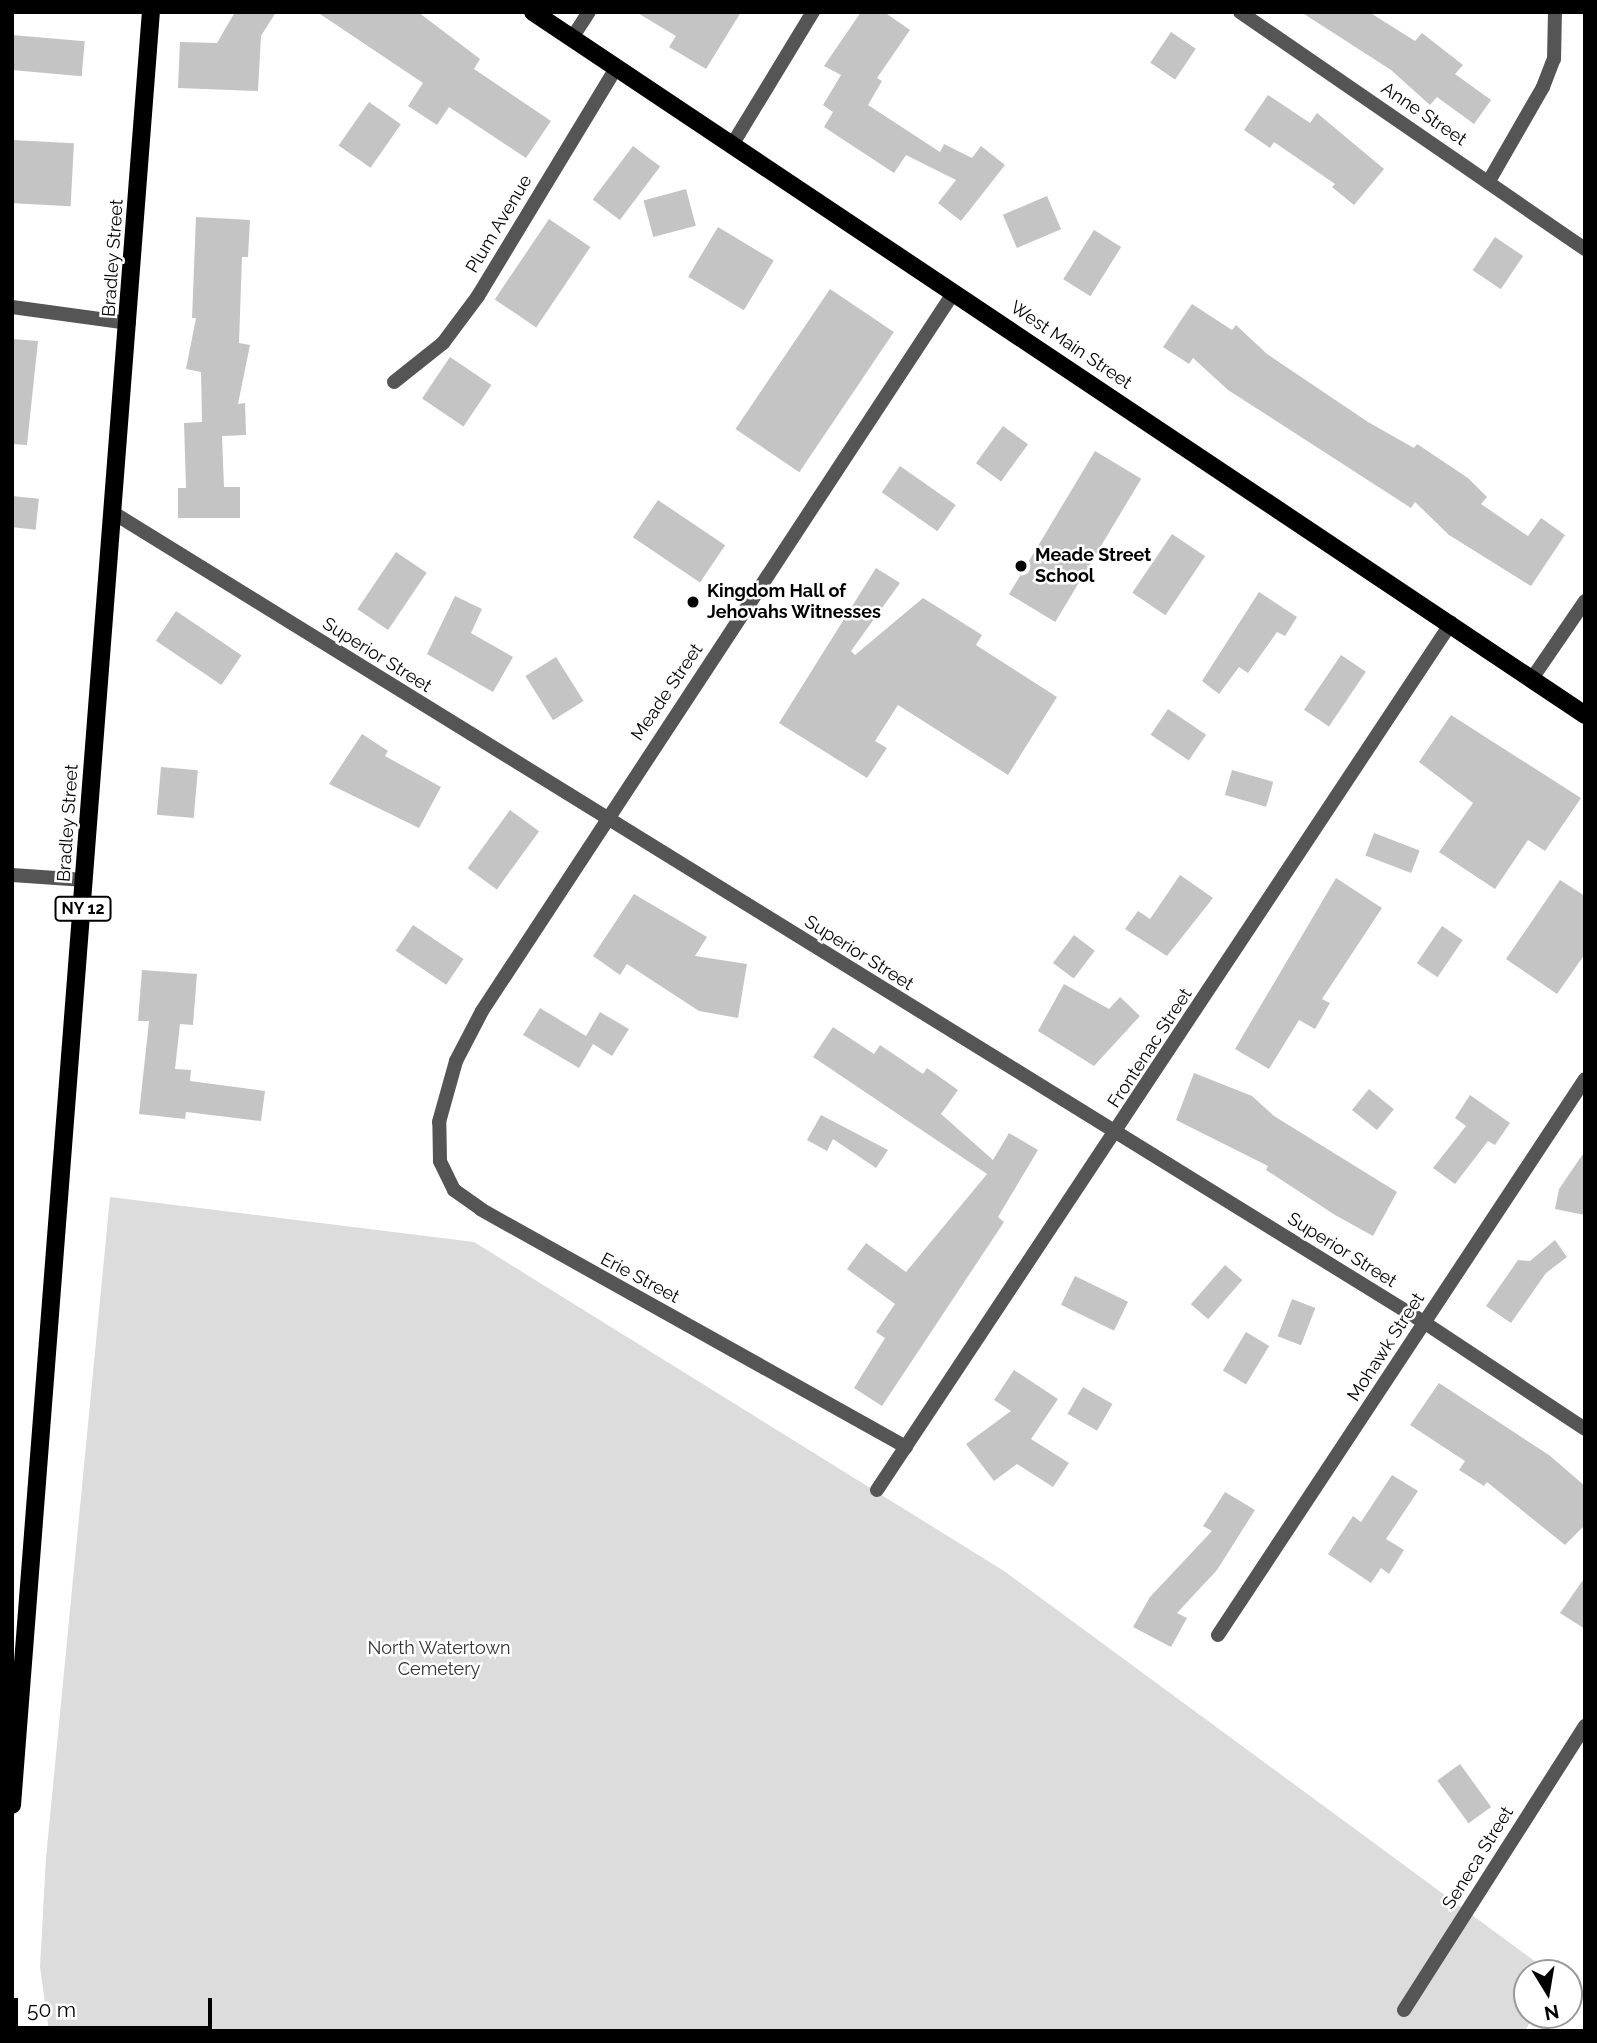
<!DOCTYPE html>
<html>
<head>
<meta charset="utf-8">
<style>
  body { margin:0 }
  #map { position:relative; width:1597px; height:2043px; overflow:hidden; background:#fff; font-family:Raleway,sans-serif }
  div>[style] { position:absolute }
  .green>* { inset:0; background:#dcdcdc }
  .building>* { inset:0; background:#c4c4c4; transform-origin:0 0 }
  .street>* { height:14px; margin:-7px; padding:0 7px; transform-origin:7px; border-radius:7px; background:#555 }
  .primary>* { height:18px; margin:-9px; padding:0 9px; transform-origin:9px; border-radius:9px; background:#000 }
  .dots>* { width:19px; height:19px; translate:-50% -50%; box-sizing:border-box; border:4px solid #fff; border-radius:50% }
  span { translate:-50% -50%; white-space:nowrap; text-align:center; line-height:1.15; -webkit-text-stroke:5px #fff; paint-order:stroke }
  .shield-label span { padding:2px 5px; background:#fff; border:2px solid; border-radius:5px; -webkit-text-stroke-width:0 }
  .shield-label { font-size:16px; color:#000; font-weight:700 }
  .street-label { font-size:18px; color:#000 }
  .poi-label { font-size:18px; color:#000; font-weight:700 }
  .left { translate:0 -50%; text-align:left }
  .park-label { font-size:18px; color:#333 }
  .frame { position:absolute; inset:0; border:14px solid #000; pointer-events:none }
  .north { position:absolute; left:1513px; top:1959px; width:70px; height:70px; box-sizing:border-box; background:#fff; border:2px solid #999; border-radius:50%; rotate:169deg; font-size:19px; font-weight:700; line-height:28px; text-align:center; color:#000 }
  .north::after { content:''; display:block; margin:auto; width:24px; height:32px; background:#000; clip-path:polygon(50% 0,100% 100%,50% 72%,0 100%) }
  .scale { position:absolute; left:14px; top:1998px; width:198px; height:32px; box-sizing:border-box; border:4px solid #000; border-top:0; padding-left:9px; font-size:21px; line-height:24px; white-space:nowrap; color:#000; -webkit-text-stroke:5px #fff; paint-order:stroke }
</style>
</head>
<body>
<div id="map">
  <div class="green">
    <i style="clip-path:polygon(110px 1197px,474px 1242px,1004px 1571px,1551px 1973px,1527px 1973px,1527px 2015px,1534px 2015px,1525px 2031px,49px 2031px,40px 1967px,46px 1858px)"></i>
  </div>
  <div class="building">
    <i style="clip-path:polygon(235px 12px,276px 12px,261px 36px,258px 91px,178px 88px,180px 42px,217px 43px)"></i>
    <i style="clip-path:polygon(317px 12px,418px 12px,480px 59px,474px 69px,551px 121px,526px 158px,449px 107px,437px 125px,408px 106px,423px 83px)"></i>
    <i style="clip-path:polygon(636px 12px,741px 12px,706px 69px,669px 47px,676px 36px)"></i>
    <i style="clip-path:polygon(861px 12px,884px 12px,910px 30px,877px 78px,882px 81px,868px 105px,940px 152px,944px 144px,972px 158px,981px 146px,1005px 165px,961px 221px,938px 203px,956px 180px,906px 155px,894px 173px,824px 127px,833px 112px,823px 105px,841px 75px,824px 66px)"></i>
    <i style="clip-path:polygon(1301px 12px,1369px 12px,1415px 41px,1422px 33px,1463px 65px,1455px 74px,1491px 100px,1474px 124px,1437px 97px,1430px 105px,1391px 70px)"></i>
    <i style="left:1171px;top:32px;width:30px;height:37px;rotate:34deg"></i>
    <i style="left:12px;top:35px;width:73px;height:35px;rotate:5deg"></i>
    <i style="clip-path:polygon(1268px 95px,1310px 123px,1317px 113px,1384px 169px,1354px 205px,1332px 187px,1335px 184px,1274px 142px,1270px 148px,1244px 130px)"></i>
    <i style="left:369px;top:102px;width:39px;height:53px;rotate:35deg"></i>
    <i style="left:12px;top:140px;width:62px;height:63px;rotate:3deg"></i>
    <i style="left:633px;top:146px;width:34px;height:67px;rotate:37deg"></i>
    <i style="left:686px;top:189px;width:38px;height:44px;rotate:75deg"></i>
    <i style="left:1047px;top:196px;width:36px;height:48px;rotate:67deg"></i>
    <i style="clip-path:polygon(196px 217px,250px 220px,248px 257px,242px 257px,239px 343px,250px 345px,238px 404px,245px 403px,246px 435px,222px 436px,224px 487px,240px 487px,240px 518px,178px 518px,178px 488px,186px 488px,184px 423px,202px 422px,201px 372px,186px 369px,196px 318px,192px 318px)"></i>
    <i style="left:549px;top:219px;width:50px;height:97px;rotate:34deg"></i>
    <i style="left:718px;top:227px;width:65px;height:58px;rotate:31deg"></i>
    <i style="left:1094px;top:230px;width:32px;height:58px;rotate:32deg"></i>
    <i style="left:1495px;top:237px;width:34px;height:40px;rotate:34deg"></i>
    <i style="left:830px;top:289px;width:77px;height:169px;rotate:34deg"></i>
    <i style="clip-path:polygon(1192px 304px,1232px 330px,1236px 325px,1267px 354px,1368px 422px,1414px 448px,1417px 444px,1468px 478px,1487px 497px,1481px 504px,1528px 536px,1541px 518px,1565px 535px,1531px 586px,1449px 535px,1415px 502px,1411px 508px,1228px 390px,1193px 358px,1189px 364px,1163px 347px)"></i>
    <i style="clip-path:polygon(12px 339px,38px 341px,27px 445px,12px 444px)"></i>
    <i style="left:450px;top:357px;width:50px;height:50px;rotate:34deg"></i>
    <i style="left:1003px;top:426px;width:31px;height:46px;rotate:36deg"></i>
    <i style="left:1095px;top:451px;width:54px;height:167px;rotate:31deg"></i>
    <i style="left:900px;top:466px;width:68px;height:32px;rotate:35deg"></i>
    <i style="left:12px;top:496px;width:27px;height:31px;rotate:6deg"></i>
    <i style="left:658px;top:500px;width:81px;height:45px;rotate:34deg"></i>
    <i style="left:1172px;top:534px;width:40px;height:71px;rotate:34deg"></i>
    <i style="left:396px;top:552px;width:37px;height:69px;rotate:34deg"></i>
    <i style="clip-path:polygon(876px 568px,900px 583px,851px 651px,855px 655px,923px 598px,982px 635px,976px 645px,1057px 697px,1008px 775px,898px 705px,875px 741px,887px 748px,867px 778px,779px 723px)"></i>
    <i style="clip-path:polygon(1259px 592px,1297px 617px,1285px 636px,1277px 632px,1248px 673px,1239px 667px,1219px 694px,1202px 681px)"></i>
    <i style="clip-path:polygon(455px 596px,482px 609px,471px 633px,513px 657px,493px 692px,427px 654px)"></i>
    <i style="left:176px;top:611px;width:79px;height:36px;rotate:34deg"></i>
    <i style="left:1341px;top:655px;width:30px;height:66px;rotate:34deg"></i>
    <i style="left:556px;top:657px;width:52px;height:36px;rotate:58deg"></i>
    <i style="left:1168px;top:709px;width:46px;height:31px;rotate:34deg"></i>
    <i style="clip-path:polygon(1451px 715px,1581px 798px,1545px 851px,1528px 840px,1495px 889px,1439px 852px,1473px 803px,1419px 762px)"></i>
    <i style="clip-path:polygon(362px 734px,388px 751px,385px 756px,441px 787px,419px 828px,329px 784px)"></i>
    <i style="left:161px;top:767px;width:37px;height:48px;rotate:5deg"></i>
    <i style="left:1232px;top:770px;width:43px;height:26px;rotate:16deg"></i>
    <i style="left:510px;top:810px;width:36px;height:72px;rotate:36deg"></i>
    <i style="left:1374px;top:833px;width:49px;height:24px;rotate:21deg"></i>
    <i style="clip-path:polygon(1180px 875px,1213px 898px,1167px 956px,1125px 929px,1138px 911px,1150px 919px)"></i>
    <i style="clip-path:polygon(1336px 878px,1382px 908px,1322px 999px,1330px 1003px,1315px 1029px,1299px 1020px,1269px 1069px,1235px 1049px)"></i>
    <i style="clip-path:polygon(1560px 880px,1585px 896px,1585px 954px,1557px 994px,1506px 959px)"></i>
    <i style="clip-path:polygon(634px 894px,707px 937px,695px 956px,747px 964px,738px 1018px,699px 1011px,627px 964px,620px 975px,593px 956px)"></i>
    <i style="left:413px;top:925px;width:61px;height:31px;rotate:34deg"></i>
    <i style="left:1442px;top:926px;width:25px;height:45px;rotate:34deg"></i>
    <i style="left:1074px;top:935px;width:26px;height:35px;rotate:37deg"></i>
    <i style="clip-path:polygon(142px 970px,197px 974px,193px 1025px,180px 1024px,175px 1069px,191px 1070px,190px 1081px,265px 1091px,261px 1121px,186px 1112px,185px 1119px,139px 1114px,149px 1021px,138px 1021px)"></i>
    <i style="clip-path:polygon(1064px 984px,1109px 1009px,1120px 997px,1140px 1016px,1094px 1066px,1038px 1031px)"></i>
    <i style="clip-path:polygon(540px 1008px,586px 1036px,600px 1012px,629px 1029px,612px 1056px,593px 1044px,579px 1068px,523px 1035px)"></i>
    <i style="clip-path:polygon(833px 1027px,874px 1054px,880px 1045px,923px 1074px,927px 1068px,958px 1090px,941px 1114px,993px 1160px,1009px 1133px,1038px 1150px,998px 1217px,1004px 1222px,882px 1406px,854px 1388px,885px 1338px,876px 1332px,895px 1304px,847px 1269px,866px 1243px,906px 1272px,987px 1174px,813px 1057px)"></i>
    <i style="clip-path:polygon(1194px 1073px,1252px 1096px,1274px 1116px,1397px 1192px,1373px 1236px,1335px 1215px,1266px 1170px,1268px 1166px,1176px 1120px)"></i>
    <i style="left:1369px;top:1089px;width:32px;height:27px;rotate:39deg"></i>
    <i style="clip-path:polygon(1470px 1095px,1510px 1123px,1495px 1145px,1488px 1141px,1455px 1184px,1433px 1168px,1466px 1126px,1455px 1118px)"></i>
    <i style="clip-path:polygon(821px 1115px,888px 1150px,876px 1168px,833px 1139px,827px 1151px,807px 1140px)"></i>
    <i style="clip-path:polygon(1585px 1151px,1585px 1215px,1555px 1209px,1559px 1189px)"></i>
    <i style="clip-path:polygon(1555px 1240px,1567px 1257px,1546px 1273px,1511px 1323px,1486px 1306px,1518px 1260px,1530px 1261px)"></i>
    <i style="left:1225px;top:1265px;width:23px;height:52px;rotate:41deg"></i>
    <i style="left:1075px;top:1276px;width:59px;height:32px;rotate:26deg"></i>
    <i style="left:1292px;top:1299px;width:25px;height:40px;rotate:21deg"></i>
    <i style="left:1246px;top:1332px;width:27px;height:45px;rotate:31deg"></i>
    <i style="clip-path:polygon(1014px 1370px,1058px 1399px,1031px 1439px,1069px 1463px,1053px 1487px,1017px 1464px,994px 1481px,966px 1444px,1011px 1411px,994px 1400px)"></i>
    <i style="clip-path:polygon(1439px 1383px,1549px 1455px,1585px 1486px,1585px 1525px,1565px 1545px,1487px 1482px,1484px 1486px,1459px 1470px,1465px 1461px,1410px 1425px)"></i>
    <i style="left:1083px;top:1387px;width:34px;height:31px;rotate:30deg"></i>
    <i style="clip-path:polygon(1392px 1475px,1418px 1491px,1386px 1539px,1404px 1550px,1389px 1574px,1381px 1568px,1371px 1583px,1328px 1554px,1353px 1516px,1361px 1522px)"></i>
    <i style="clip-path:polygon(1225px 1492px,1255px 1510px,1217px 1570px,1177px 1613px,1187px 1618px,1171px 1647px,1133px 1627px,1150px 1597px,1212px 1531px,1203px 1526px)"></i>
    <i style="clip-path:polygon(1585px 1577px,1585px 1629px,1560px 1613px)"></i>
    <i style="left:1460px;top:1764px;width:53px;height:28px;rotate:54deg"></i>
  </div>
  <div class="street">
    <i style="left:1240px;top:12px;width:419px;rotate:34.5deg"></i>
    <i style="left:572px;top:38px;width:31px;rotate:-57deg"></i>
    <i style="left:732px;top:145px;width:156px;rotate:-58.7deg"></i>
    <i style="left:1489px;top:181px;width:108px;rotate:-60.1deg"></i>
    <i style="left:1543px;top:87px;width:30px;rotate:-69deg"></i>
    <i style="left:1554px;top:59px;width:47px;rotate:-88.8deg"></i>
    <i style="left:12px;top:307px;width:118px;rotate:7.8deg"></i>
    <i style="left:394px;top:382px;width:63px;rotate:-38.5deg"></i>
    <i style="left:443px;top:343px;width:59px;rotate:-53.3deg"></i>
    <i style="left:478px;top:296px;width:267px;rotate:-58.8deg"></i>
    <i style="left:112px;top:512px;width:1543px;rotate:31.7deg"></i>
    <i style="left:1425px;top:1323px;width:192px;rotate:33.5deg"></i>
    <i style="left:1531px;top:680px;width:96px;rotate:-55.6deg"></i>
    <i style="left:12px;top:875px;width:73px;rotate:3.9deg"></i>
    <i style="left:906px;top:1447px;width:487px;rotate:-150.8deg"></i>
    <i style="left:481px;top:1209px;width:33px;rotate:-145deg"></i>
    <i style="left:454px;top:1190px;width:32px;rotate:-116deg"></i>
    <i style="left:440px;top:1161px;width:39px;rotate:-91deg"></i>
    <i style="left:439px;top:1122px;width:63px;rotate:-74.4deg"></i>
    <i style="left:456px;top:1061px;width:56px;rotate:-62.5deg"></i>
    <i style="left:482px;top:1011px;width:860px;rotate:-56.72deg"></i>
    <i style="left:877px;top:1490px;width:1040px;rotate:-56.49deg"></i>
    <i style="left:1218px;top:1635px;width:666px;rotate:-56.57deg"></i>
    <i style="left:1404px;top:2010px;width:337px;rotate:-57.5deg"></i>
  </div>
  <div class="primary">
    <i style="left:533px;top:12px;width:1265px;rotate:33.75deg"></i>
    <i style="left:12px;top:1805px;width:1798px;rotate:-85.57deg"></i>
  </div>
  <div class="dots">
    <i style="left:1021px;top:566px;background:#000"></i>
    <i style="left:693px;top:602px;background:#000"></i>
  </div>
  <div class="shield-label">
    <span style="left:83px;top:909px">NY 12</span>
  </div>
  <div class="street-label">
    <span style="left:1424px;top:114px;rotate:34deg">Anne Street</span>
    <span style="left:499px;top:224px;rotate:-59deg">Plum Avenue</span>
    <span style="left:113px;top:258px;rotate:-86deg">Bradley Street</span>
    <span style="left:1071px;top:345px;rotate:34deg">West Main Street</span>
    <span style="left:377px;top:655px;rotate:32deg">Superior Street</span>
    <span style="left:667px;top:692px;rotate:-56deg">Meade Street</span>
    <span style="left:68px;top:823px;rotate:-86deg">Bradley Street</span>
    <span style="left:859px;top:953px;rotate:32deg">Superior Street</span>
    <span style="left:1150px;top:1048px;rotate:-57deg">Frontenac Street</span>
    <span style="left:1342px;top:1250px;rotate:32deg">Superior Street</span>
    <span style="left:640px;top:1278px;rotate:28deg">Erie Street</span>
    <span style="left:1386px;top:1347px;rotate:-57deg">Mohawk Street</span>
    <span style="left:1478px;top:1858px;rotate:-58deg">Seneca Street</span>
  </div>
  <div class="poi-label">
    <span class="left" style="left:1035px;top:566px">Meade Street<br>School</span>
    <span class="left" style="left:707px;top:602px">Kingdom Hall of<br>Jehovahs Witnesses</span>
  </div>
  <div class="park-label">
    <span style="left:439px;top:1659px">North Watertown<br>Cemetery</span>
  </div>
  <div class="frame"></div>
  <div class="north">N</div>
  <div class="scale">50 m</div>
</div>
</body>
</html>
